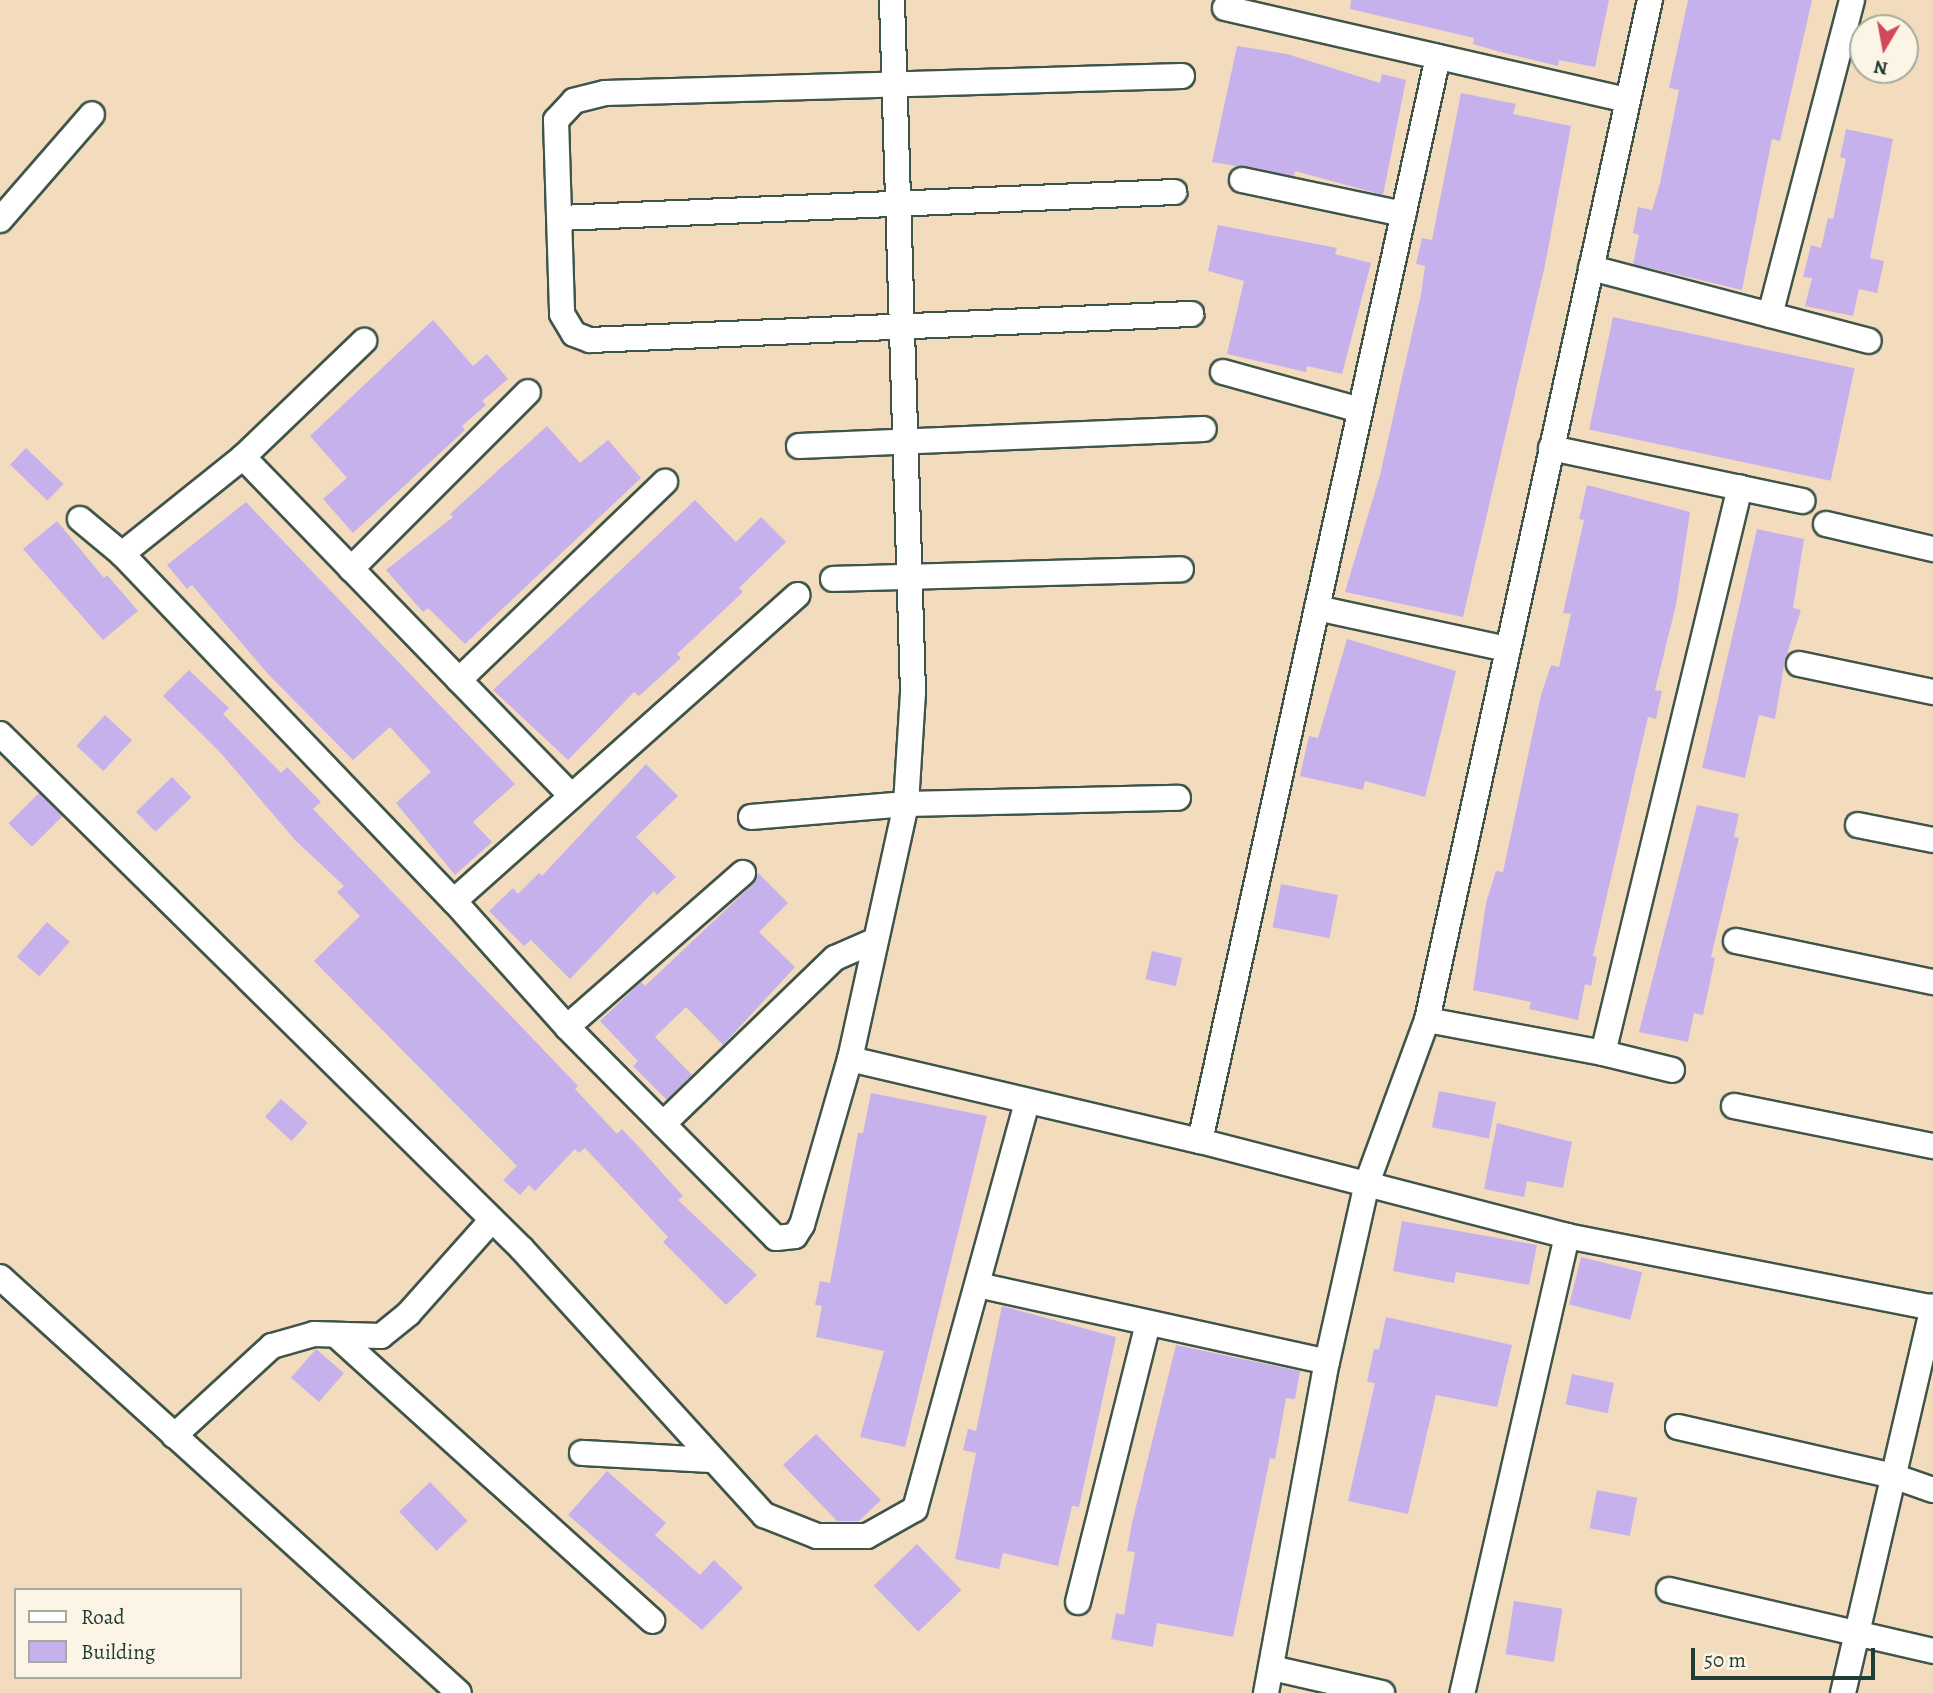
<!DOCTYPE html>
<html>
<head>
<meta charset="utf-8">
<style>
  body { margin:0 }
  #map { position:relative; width:1933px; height:1693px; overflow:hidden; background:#f3dcbd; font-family:Alegreya,serif }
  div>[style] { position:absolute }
  .building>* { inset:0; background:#c7b1ec; transform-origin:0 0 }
  .roads { filter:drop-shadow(2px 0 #3f5549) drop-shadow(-2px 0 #3f5549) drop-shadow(0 2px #3f5549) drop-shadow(0 -2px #3f5549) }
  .minor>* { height:24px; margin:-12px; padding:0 12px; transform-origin:12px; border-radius:12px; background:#fff }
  span { translate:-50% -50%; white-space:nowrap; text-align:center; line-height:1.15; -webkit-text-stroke:5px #fcf5e5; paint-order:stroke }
  .legend { position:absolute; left:14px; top:1588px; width:228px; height:91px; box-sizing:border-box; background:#fcf5e5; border:2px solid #a4ab9e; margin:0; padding:9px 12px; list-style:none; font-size:21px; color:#1f3d34 }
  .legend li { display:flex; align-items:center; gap:14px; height:35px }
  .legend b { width:35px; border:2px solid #a4ab9e }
  .north { position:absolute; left:1849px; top:14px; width:70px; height:70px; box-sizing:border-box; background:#fcf5e5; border:2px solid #a4ab9e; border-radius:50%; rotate:190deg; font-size:19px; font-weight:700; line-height:28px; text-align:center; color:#1f3d34 }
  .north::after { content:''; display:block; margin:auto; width:24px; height:32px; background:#d1495b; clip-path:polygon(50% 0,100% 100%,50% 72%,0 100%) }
  .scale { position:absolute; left:1691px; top:1648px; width:184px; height:32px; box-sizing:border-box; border:4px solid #1f3d34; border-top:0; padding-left:9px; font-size:21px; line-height:24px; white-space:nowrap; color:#1f3d34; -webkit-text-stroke:5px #fcf5e5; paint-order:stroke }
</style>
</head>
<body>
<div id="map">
  <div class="building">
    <i style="clip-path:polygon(1351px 0,1609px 0,1595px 67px,1559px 60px,1558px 66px,1504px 53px,1473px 44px,1474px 38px,1350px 9px)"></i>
    <i style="clip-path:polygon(1688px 0,1812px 0,1780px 141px,1772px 139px,1742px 290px,1633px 264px,1639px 235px,1633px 233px,1638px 207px,1652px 210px,1660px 183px,1679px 90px,1669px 88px)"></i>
    <i style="clip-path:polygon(1237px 46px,1287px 54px,1380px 83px,1382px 74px,1406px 80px,1383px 195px,1295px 171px,1294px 176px,1212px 162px)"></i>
    <i style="clip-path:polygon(1461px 93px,1516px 104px,1513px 114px,1571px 126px,1545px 265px,1463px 617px,1345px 592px,1380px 475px,1421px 294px,1425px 266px,1416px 264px,1422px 238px,1432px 240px)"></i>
    <i style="clip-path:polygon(1846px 129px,1893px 139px,1870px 258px,1884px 261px,1877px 293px,1859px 289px,1853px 316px,1805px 306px,1812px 278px,1803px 277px,1811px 245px,1821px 248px,1828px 218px,1833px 219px,1846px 159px,1840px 157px)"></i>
    <i style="clip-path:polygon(1218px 225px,1337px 248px,1335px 254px,1371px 263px,1342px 374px,1307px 366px,1306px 372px,1227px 354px,1244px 281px,1208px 271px)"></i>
    <i style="left:1613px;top:317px;width:247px;height:115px;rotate:12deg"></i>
    <i style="clip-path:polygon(433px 320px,473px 366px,487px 354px,508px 379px,482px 401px,486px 405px,462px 426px,465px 430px,353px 533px,323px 499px,347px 478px,310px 436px)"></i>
    <i style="clip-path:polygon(547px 426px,580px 463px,608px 440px,641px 478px,465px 644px,428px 608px,423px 612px,386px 570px,453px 517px,450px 514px)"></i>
    <i style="left:26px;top:448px;width:52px;height:23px;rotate:44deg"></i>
    <i style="clip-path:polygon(1587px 485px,1690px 512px,1676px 605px,1655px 690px,1662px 691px,1656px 719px,1648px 717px,1593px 956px,1597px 957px,1591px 986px,1585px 984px,1578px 1020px,1529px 1009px,1531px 1002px,1473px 990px,1486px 903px,1496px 871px,1503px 872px,1541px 695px,1551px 665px,1559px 667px,1571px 614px,1563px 613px,1584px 520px,1579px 519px)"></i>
    <i style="clip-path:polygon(695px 500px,736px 542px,761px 517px,786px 542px,739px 588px,743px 592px,677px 654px,681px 658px,639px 696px,634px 692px,568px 760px,493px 690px)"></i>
    <i style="clip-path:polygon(246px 502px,515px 784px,473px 822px,492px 842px,455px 875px,396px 803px,431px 772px,390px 727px,353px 760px,268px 674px,192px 585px,187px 589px,167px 565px)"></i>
    <i style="clip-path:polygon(57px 521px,104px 578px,107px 575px,138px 611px,103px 640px,23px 549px)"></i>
    <i style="clip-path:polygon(1757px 529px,1804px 539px,1793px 608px,1801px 610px,1785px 660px,1775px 719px,1759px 715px,1745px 778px,1702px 768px)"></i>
    <i style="clip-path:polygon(1347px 639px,1456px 671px,1425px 797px,1365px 781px,1363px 790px,1300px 776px,1309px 736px,1318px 738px)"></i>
    <i style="clip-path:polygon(189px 670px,229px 708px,223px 714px,281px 773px,287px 767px,321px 802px,313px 809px,578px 1086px,575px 1089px,617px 1134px,622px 1129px,638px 1146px,683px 1196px,678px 1200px,757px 1275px,726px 1305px,663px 1242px,668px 1237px,585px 1148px,579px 1153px,575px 1149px,535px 1191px,529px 1185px,520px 1195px,503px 1180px,517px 1166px,314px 961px,360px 916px,337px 892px,344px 886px,295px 840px,219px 751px,163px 696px)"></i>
    <i style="left:105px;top:715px;width:37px;height:42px;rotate:43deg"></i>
    <i style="clip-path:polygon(646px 764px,678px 796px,636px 837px,676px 877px,657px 895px,654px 891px,570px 979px,531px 940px,524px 946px,489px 911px,513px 888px,518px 894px,539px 873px,542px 876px)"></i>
    <i style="left:172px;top:777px;width:28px;height:50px;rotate:46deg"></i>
    <i style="left:39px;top:793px;width:33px;height:43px;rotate:45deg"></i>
    <i style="clip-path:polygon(1697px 805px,1739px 814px,1734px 837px,1739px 838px,1711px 957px,1715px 958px,1703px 1015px,1694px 1013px,1688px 1042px,1639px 1032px)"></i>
    <i style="clip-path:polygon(758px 873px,788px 903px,759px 932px,795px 967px,723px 1045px,686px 1007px,655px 1037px,692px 1075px,667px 1100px,633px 1066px,638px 1061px,600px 1021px,641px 982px,645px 986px,753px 884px)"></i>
    <i style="left:1281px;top:884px;width:58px;height:44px;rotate:11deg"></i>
    <i style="left:47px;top:922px;width:30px;height:46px;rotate:41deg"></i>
    <i style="left:1152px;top:951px;width:31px;height:29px;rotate:13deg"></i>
    <i style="left:1439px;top:1091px;width:58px;height:37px;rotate:11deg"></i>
    <i style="clip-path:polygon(871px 1093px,987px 1116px,905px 1447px,860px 1437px,884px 1351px,816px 1337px,822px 1306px,815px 1305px,820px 1281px,830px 1283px,858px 1133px,863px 1133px)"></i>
    <i style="left:281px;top:1099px;width:36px;height:24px;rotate:42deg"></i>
    <i style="clip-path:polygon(1497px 1123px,1572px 1142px,1563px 1188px,1527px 1181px,1524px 1197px,1484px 1189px)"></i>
    <i style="clip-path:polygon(1402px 1221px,1537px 1245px,1529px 1285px,1456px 1272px,1454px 1283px,1393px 1271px)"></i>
    <i style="left:1581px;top:1257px;width:63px;height:49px;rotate:14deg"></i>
    <i style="clip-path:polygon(1002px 1306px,1116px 1337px,1079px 1507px,1072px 1506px,1058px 1566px,1003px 1553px,999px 1569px,955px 1559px,976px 1453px,963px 1450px,968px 1429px,976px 1431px)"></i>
    <i style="clip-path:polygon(1386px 1317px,1512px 1345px,1497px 1407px,1436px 1395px,1408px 1514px,1348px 1501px,1375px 1383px,1367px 1382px,1374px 1349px,1379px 1350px)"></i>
    <i style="clip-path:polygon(1176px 1345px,1300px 1371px,1295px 1399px,1286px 1398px,1275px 1459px,1270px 1458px,1233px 1637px,1157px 1623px,1153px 1647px,1111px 1639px,1116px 1613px,1124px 1615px,1135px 1552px,1127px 1551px,1132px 1523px)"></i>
    <i style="left:316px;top:1349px;width:37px;height:38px;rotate:41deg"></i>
    <i style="left:1572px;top:1374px;width:43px;height:31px;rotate:12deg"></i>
    <i style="clip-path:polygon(816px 1434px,881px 1500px,859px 1521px,837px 1521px,783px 1465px)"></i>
    <i style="clip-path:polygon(607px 1471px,666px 1523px,655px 1535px,700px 1575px,714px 1560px,743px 1588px,702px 1630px,568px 1515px)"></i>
    <i style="left:430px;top:1482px;width:54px;height:43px;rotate:46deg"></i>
    <i style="left:1597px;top:1490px;width:41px;height:39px;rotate:11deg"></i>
    <i style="left:917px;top:1544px;width:64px;height:60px;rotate:46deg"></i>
    <i style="left:1514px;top:1601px;width:49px;height:54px;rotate:9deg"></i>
  </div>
  <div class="roads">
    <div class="minor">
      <i style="left:1225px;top:8px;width:413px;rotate:12.9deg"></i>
      <i style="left:1182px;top:76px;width:577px;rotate:178.31deg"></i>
      <i style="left:605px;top:93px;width:32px;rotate:166deg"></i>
      <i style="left:574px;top:101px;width:26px;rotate:133deg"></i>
      <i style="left:556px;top:120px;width:194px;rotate:88.2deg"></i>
      <i style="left:562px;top:314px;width:23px;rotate:59deg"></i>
      <i style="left:574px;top:334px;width:17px;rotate:21deg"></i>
      <i style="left:590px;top:340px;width:602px;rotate:-2.48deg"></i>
      <i style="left:1242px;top:180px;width:165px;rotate:11.9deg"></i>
      <i style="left:560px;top:218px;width:615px;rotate:-2.42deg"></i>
      <i style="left:0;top:220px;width:140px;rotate:-49deg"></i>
      <i style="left:1591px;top:268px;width:287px;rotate:14.7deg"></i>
      <i style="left:1770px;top:315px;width:325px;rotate:-75.4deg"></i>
      <i style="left:1223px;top:372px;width:142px;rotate:15.5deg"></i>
      <i style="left:799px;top:446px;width:405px;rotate:-2.4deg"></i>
      <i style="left:1551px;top:448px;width:257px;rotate:11.9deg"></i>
      <i style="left:243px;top:457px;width:472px;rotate:45.9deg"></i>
      <i style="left:80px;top:519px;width:55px;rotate:39.8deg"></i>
      <i style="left:122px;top:554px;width:480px;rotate:46.3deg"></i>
      <i style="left:454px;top:901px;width:169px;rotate:48.1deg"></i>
      <i style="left:567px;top:1027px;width:297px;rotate:45.3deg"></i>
      <i style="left:776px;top:1238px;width:19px;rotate:-6deg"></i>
      <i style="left:795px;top:1236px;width:13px;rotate:-58deg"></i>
      <i style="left:802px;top:1225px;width:173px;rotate:-73.9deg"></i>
      <i style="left:850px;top:1059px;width:359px;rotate:13.2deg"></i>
      <i style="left:1200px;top:1141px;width:379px;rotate:14.5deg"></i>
      <i style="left:1567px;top:1236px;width:469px;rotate:102.9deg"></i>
      <i style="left:1826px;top:524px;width:110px;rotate:13.2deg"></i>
      <i style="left:122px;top:554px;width:155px;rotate:-38.7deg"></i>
      <i style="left:243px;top:457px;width:168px;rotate:-43.8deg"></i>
      <i style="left:351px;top:569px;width:250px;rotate:-45deg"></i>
      <i style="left:833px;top:579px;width:348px;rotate:-1.6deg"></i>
      <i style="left:1317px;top:608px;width:194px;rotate:12.2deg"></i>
      <i style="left:1799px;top:664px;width:137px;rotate:11.8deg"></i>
      <i style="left:459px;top:680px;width:286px;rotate:-43.9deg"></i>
      <i style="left:0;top:734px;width:733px;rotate:44.61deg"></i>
      <i style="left:522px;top:1249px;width:360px;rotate:47.7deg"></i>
      <i style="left:764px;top:1515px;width:57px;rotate:21.6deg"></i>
      <i style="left:817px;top:1536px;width:50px"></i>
      <i style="left:867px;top:1536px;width:55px;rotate:-29.4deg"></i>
      <i style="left:915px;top:1509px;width:422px;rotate:-74.6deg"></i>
      <i style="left:751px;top:817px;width:156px;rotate:-4.8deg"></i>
      <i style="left:906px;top:804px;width:272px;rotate:-1.3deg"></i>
      <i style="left:1858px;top:825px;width:76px;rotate:11.3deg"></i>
      <i style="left:454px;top:901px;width:460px;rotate:-41.7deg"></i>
      <i style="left:1736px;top:941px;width:201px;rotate:11.8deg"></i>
      <i style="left:1427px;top:1020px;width:179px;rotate:10.6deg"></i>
      <i style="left:1603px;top:1053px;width:582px;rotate:-76.39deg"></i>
      <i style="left:567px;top:1027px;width:234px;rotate:-41.2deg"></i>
      <i style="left:1603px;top:1053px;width:71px;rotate:13.8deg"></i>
      <i style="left:850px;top:1059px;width:261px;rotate:-77.6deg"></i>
      <i style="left:906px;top:804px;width:112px;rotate:-86.4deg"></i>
      <i style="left:913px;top:692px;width:692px;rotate:-91.74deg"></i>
      <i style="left:1734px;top:1106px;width:203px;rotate:11.4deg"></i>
      <i style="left:663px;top:1124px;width:239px;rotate:-44deg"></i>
      <i style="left:835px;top:958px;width:43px;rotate:-23.6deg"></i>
      <i style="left:1200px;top:1141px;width:1110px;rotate:-77.62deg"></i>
      <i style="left:1567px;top:1236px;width:373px;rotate:11.1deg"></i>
      <i style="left:0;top:1277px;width:619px;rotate:42.19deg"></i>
      <i style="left:978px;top:1285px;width:357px;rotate:12.4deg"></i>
      <i style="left:337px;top:1336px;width:425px;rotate:42.1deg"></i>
      <i style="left:1678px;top:1427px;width:221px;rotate:12.8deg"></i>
      <i style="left:1893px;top:1476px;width:42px;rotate:19.3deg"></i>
      <i style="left:174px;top:1436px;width:133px;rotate:-42.6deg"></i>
      <i style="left:272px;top:1346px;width:44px;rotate:-15.9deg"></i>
      <i style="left:314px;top:1334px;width:67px;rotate:1.7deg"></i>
      <i style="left:381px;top:1336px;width:36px;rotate:-39deg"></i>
      <i style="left:409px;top:1313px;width:123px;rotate:-48.3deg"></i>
      <i style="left:582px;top:1453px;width:130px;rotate:3.1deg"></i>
      <i style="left:1669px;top:1590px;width:271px;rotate:13deg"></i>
      <i style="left:1078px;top:1602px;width:287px;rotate:-75.9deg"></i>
      <i style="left:1272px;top:1668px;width:113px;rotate:12.8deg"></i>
      <i style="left:1266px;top:1693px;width:337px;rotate:-79.6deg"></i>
      <i style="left:1327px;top:1362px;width:183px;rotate:-77.4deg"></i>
      <i style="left:1367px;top:1183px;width:174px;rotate:-69.8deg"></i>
      <i style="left:1427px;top:1020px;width:1044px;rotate:-77.67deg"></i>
      <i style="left:1843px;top:1693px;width:397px;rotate:-76.9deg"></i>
    </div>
  </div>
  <ul class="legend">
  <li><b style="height:9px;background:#fff"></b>Road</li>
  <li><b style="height:19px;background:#c7b1ec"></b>Building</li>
  </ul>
  <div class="north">N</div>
  <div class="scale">50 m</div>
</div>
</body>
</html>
